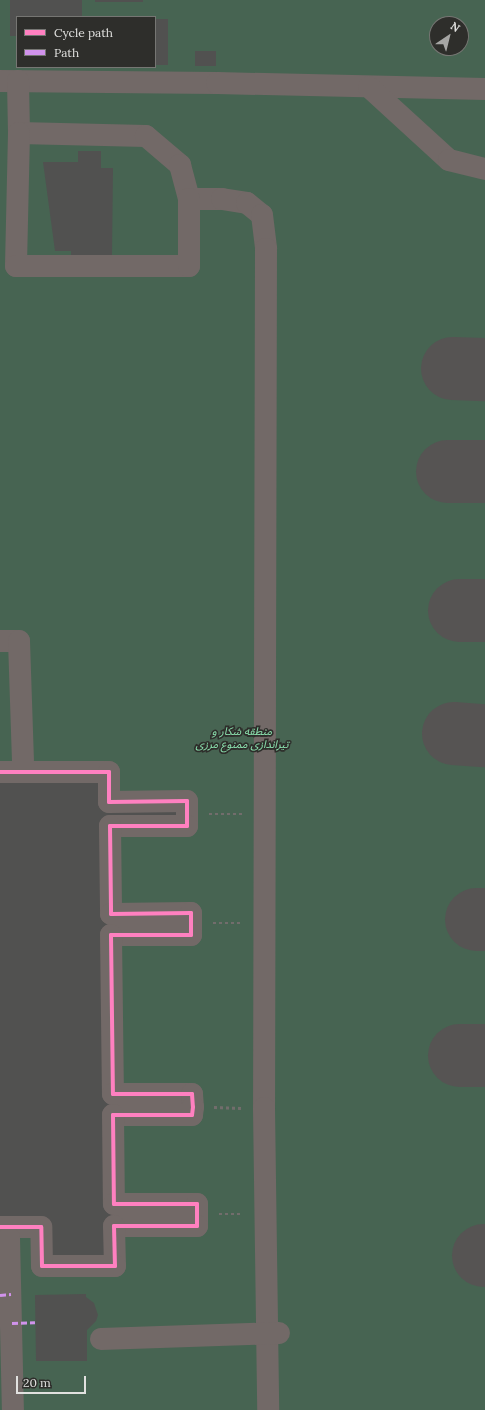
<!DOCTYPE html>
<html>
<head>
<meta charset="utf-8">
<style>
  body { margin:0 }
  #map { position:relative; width:485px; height:1410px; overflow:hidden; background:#373736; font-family:Lora,"Noto Sans Arabic",serif }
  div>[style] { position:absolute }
  .green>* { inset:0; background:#476452 }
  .taxiway>* { height:63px; margin:-31.5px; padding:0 31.5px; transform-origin:31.5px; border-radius:31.5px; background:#565453 }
  .building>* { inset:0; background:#515150; transform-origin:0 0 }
  .path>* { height:2.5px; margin-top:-1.25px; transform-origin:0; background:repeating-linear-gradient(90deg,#726d6c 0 3px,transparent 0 6px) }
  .minor>* { height:22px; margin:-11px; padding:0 11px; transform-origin:11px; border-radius:11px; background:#726967 }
  .quiet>* { height:3px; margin-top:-1.5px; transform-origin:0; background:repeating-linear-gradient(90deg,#d193ec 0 6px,transparent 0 9px) }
  .cycleway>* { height:4px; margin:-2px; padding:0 2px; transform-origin:2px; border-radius:2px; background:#ff80c0 }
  span { translate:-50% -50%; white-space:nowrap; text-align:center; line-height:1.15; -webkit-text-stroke:3.5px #2e2e2b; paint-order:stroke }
  .park-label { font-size:11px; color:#8be1ae; font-style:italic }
  .legend { position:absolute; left:16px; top:16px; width:140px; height:52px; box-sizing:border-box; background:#2e2e2b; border:1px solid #767673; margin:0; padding:5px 7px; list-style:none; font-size:12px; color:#e1e1df }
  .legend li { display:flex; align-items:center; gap:8px; height:20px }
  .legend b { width:20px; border:1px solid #767673 }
  .north { position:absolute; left:429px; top:16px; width:40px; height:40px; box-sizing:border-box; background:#2e2e2b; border:1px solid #767673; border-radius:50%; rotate:35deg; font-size:11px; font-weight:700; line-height:16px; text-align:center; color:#e1e1df }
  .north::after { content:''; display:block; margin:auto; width:14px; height:18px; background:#a6a6a4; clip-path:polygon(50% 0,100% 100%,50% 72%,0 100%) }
  .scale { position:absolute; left:16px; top:1376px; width:70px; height:18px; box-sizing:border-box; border:2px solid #e1e1df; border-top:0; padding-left:5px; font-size:12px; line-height:14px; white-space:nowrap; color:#e1e1df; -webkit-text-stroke:3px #2e2e2b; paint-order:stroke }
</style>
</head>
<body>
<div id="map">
  <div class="green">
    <i style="clip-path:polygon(evenodd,0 0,485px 0,485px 1410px,0 1410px,0 0,17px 17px,155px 17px,155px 67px,17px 67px,17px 17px,0 0,437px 24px,461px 24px,461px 48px,437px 48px,437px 24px)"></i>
  </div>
  <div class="taxiway">
    <i style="left:452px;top:368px;width:33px;rotate:2deg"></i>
    <i style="left:447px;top:471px;width:38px"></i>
    <i style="left:459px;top:610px;width:26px"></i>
    <i style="left:453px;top:733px;width:32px;rotate:4deg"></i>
    <i style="left:476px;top:919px;width:9px"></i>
    <i style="left:459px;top:1055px;width:26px"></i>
    <i style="left:483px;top:1255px;width:2px"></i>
  </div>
  <div class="building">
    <i style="clip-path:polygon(10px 0,82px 0,82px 17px,17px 17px,17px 36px,10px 36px)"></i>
    <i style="left:95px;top:0;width:48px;height:2px"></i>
    <i style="left:155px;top:19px;width:13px;height:46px"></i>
    <i style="left:195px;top:51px;width:21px;height:15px"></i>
    <i style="clip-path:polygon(78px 151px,101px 151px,101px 168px,113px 168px,112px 256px,71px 256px,71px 251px,55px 251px,43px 162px,78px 162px)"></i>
    <i style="clip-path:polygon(0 772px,92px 772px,109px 802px,187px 801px,187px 826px,110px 826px,115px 1266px,42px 1266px,41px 1227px,0 1227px)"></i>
    <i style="clip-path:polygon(86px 1294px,86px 1297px,94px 1303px,98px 1315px,96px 1321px,87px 1330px,87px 1361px,36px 1361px,35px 1295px)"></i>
  </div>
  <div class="path">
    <i style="left:209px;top:814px;width:33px"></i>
    <i style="left:213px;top:923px;width:29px"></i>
    <i style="left:214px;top:1107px;width:27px;rotate:2deg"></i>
    <i style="left:219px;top:1214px;width:23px"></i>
  </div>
  <div class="minor">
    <i style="left:0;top:81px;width:217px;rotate:0.5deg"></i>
    <i style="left:217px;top:83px;width:268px;rotate:1.3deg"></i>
    <i style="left:18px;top:81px;width:52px;rotate:88.9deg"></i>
    <i style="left:19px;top:133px;width:127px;rotate:1.4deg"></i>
    <i style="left:146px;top:136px;width:45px;rotate:40.5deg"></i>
    <i style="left:180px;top:165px;width:35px;rotate:75deg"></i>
    <i style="left:189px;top:199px;width:33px"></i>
    <i style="left:222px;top:199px;width:25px;rotate:9deg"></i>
    <i style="left:247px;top:203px;width:19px;rotate:39deg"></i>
    <i style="left:262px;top:215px;width:34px;rotate:83deg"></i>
    <i style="left:266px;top:249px;width:859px;rotate:90.13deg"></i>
    <i style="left:264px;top:1108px;width:302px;rotate:89.2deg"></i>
    <i style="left:369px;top:87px;width:108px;rotate:42.4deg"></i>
    <i style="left:449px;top:160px;width:37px;rotate:14deg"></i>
    <i style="left:19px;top:133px;width:133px;rotate:91.3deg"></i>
    <i style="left:16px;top:266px;width:173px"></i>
    <i style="left:189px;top:266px;width:67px;rotate:-90deg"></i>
    <i style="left:0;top:641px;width:19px"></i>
    <i style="left:19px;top:641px;width:119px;rotate:88.1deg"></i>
    <i style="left:0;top:772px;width:109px"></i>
    <i style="left:109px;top:772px;width:30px;rotate:90deg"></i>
    <i style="left:109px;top:802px;width:78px;rotate:-0.7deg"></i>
    <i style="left:187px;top:801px;width:25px;rotate:90deg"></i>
    <i style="left:187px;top:826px;width:77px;rotate:180deg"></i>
    <i style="left:110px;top:826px;width:88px;rotate:89.3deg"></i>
    <i style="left:111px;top:914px;width:80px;rotate:-0.7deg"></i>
    <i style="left:191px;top:913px;width:22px;rotate:90deg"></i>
    <i style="left:191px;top:935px;width:80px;rotate:180deg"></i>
    <i style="left:111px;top:935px;width:159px;rotate:89.3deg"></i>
    <i style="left:113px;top:1094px;width:79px"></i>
    <i style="left:192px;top:1094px;width:13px;rotate:86deg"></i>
    <i style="left:193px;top:1107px;width:8px;rotate:97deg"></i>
    <i style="left:192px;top:1115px;width:79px;rotate:180deg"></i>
    <i style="left:113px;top:1115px;width:89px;rotate:89.4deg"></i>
    <i style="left:114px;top:1204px;width:83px"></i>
    <i style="left:197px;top:1204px;width:22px;rotate:90deg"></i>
    <i style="left:197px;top:1226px;width:83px;rotate:180deg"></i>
    <i style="left:114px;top:1226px;width:40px;rotate:88.6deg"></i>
    <i style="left:115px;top:1266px;width:73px;rotate:180deg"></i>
    <i style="left:42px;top:1266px;width:39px;rotate:-91deg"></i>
    <i style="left:41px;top:1227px;width:41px;rotate:180deg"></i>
    <i style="left:9px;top:1238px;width:172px;rotate:88.7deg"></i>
    <i style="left:101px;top:1339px;width:178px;rotate:-1.9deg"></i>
  </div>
  <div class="quiet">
    <i style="left:0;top:1295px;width:11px;rotate:-5deg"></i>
    <i style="left:12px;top:1323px;width:23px;rotate:-2deg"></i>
  </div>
  <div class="cycleway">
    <i style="left:0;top:772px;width:109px"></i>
    <i style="left:109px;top:772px;width:30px;rotate:90deg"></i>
    <i style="left:109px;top:802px;width:78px;rotate:-0.7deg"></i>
    <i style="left:187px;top:801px;width:25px;rotate:90deg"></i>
    <i style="left:187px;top:826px;width:77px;rotate:180deg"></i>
    <i style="left:110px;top:826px;width:88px;rotate:89.3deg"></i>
    <i style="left:111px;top:914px;width:80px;rotate:-0.7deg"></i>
    <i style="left:191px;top:913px;width:22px;rotate:90deg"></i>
    <i style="left:191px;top:935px;width:80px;rotate:180deg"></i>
    <i style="left:111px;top:935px;width:159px;rotate:89.3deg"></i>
    <i style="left:113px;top:1094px;width:79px"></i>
    <i style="left:192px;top:1094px;width:13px;rotate:86deg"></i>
    <i style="left:193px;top:1107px;width:8px;rotate:97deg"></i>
    <i style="left:192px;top:1115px;width:79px;rotate:180deg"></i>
    <i style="left:113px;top:1115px;width:89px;rotate:89.4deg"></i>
    <i style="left:114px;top:1204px;width:83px"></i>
    <i style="left:197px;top:1204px;width:22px;rotate:90deg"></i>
    <i style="left:197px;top:1226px;width:83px;rotate:180deg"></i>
    <i style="left:114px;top:1226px;width:40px;rotate:88.6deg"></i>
    <i style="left:115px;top:1266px;width:73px;rotate:180deg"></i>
    <i style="left:42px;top:1266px;width:39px;rotate:-91deg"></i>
    <i style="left:41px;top:1227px;width:41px;rotate:180deg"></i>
  </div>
  <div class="park-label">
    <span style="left:242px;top:738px">منطقه شکار و<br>تیراندازی ممنوع مرزی</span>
  </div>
  <ul class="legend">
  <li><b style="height:5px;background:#ff80c0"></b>Cycle path</li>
  <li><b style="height:5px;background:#d193ec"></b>Path</li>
  </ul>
  <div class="north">N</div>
  <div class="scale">20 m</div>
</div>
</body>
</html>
